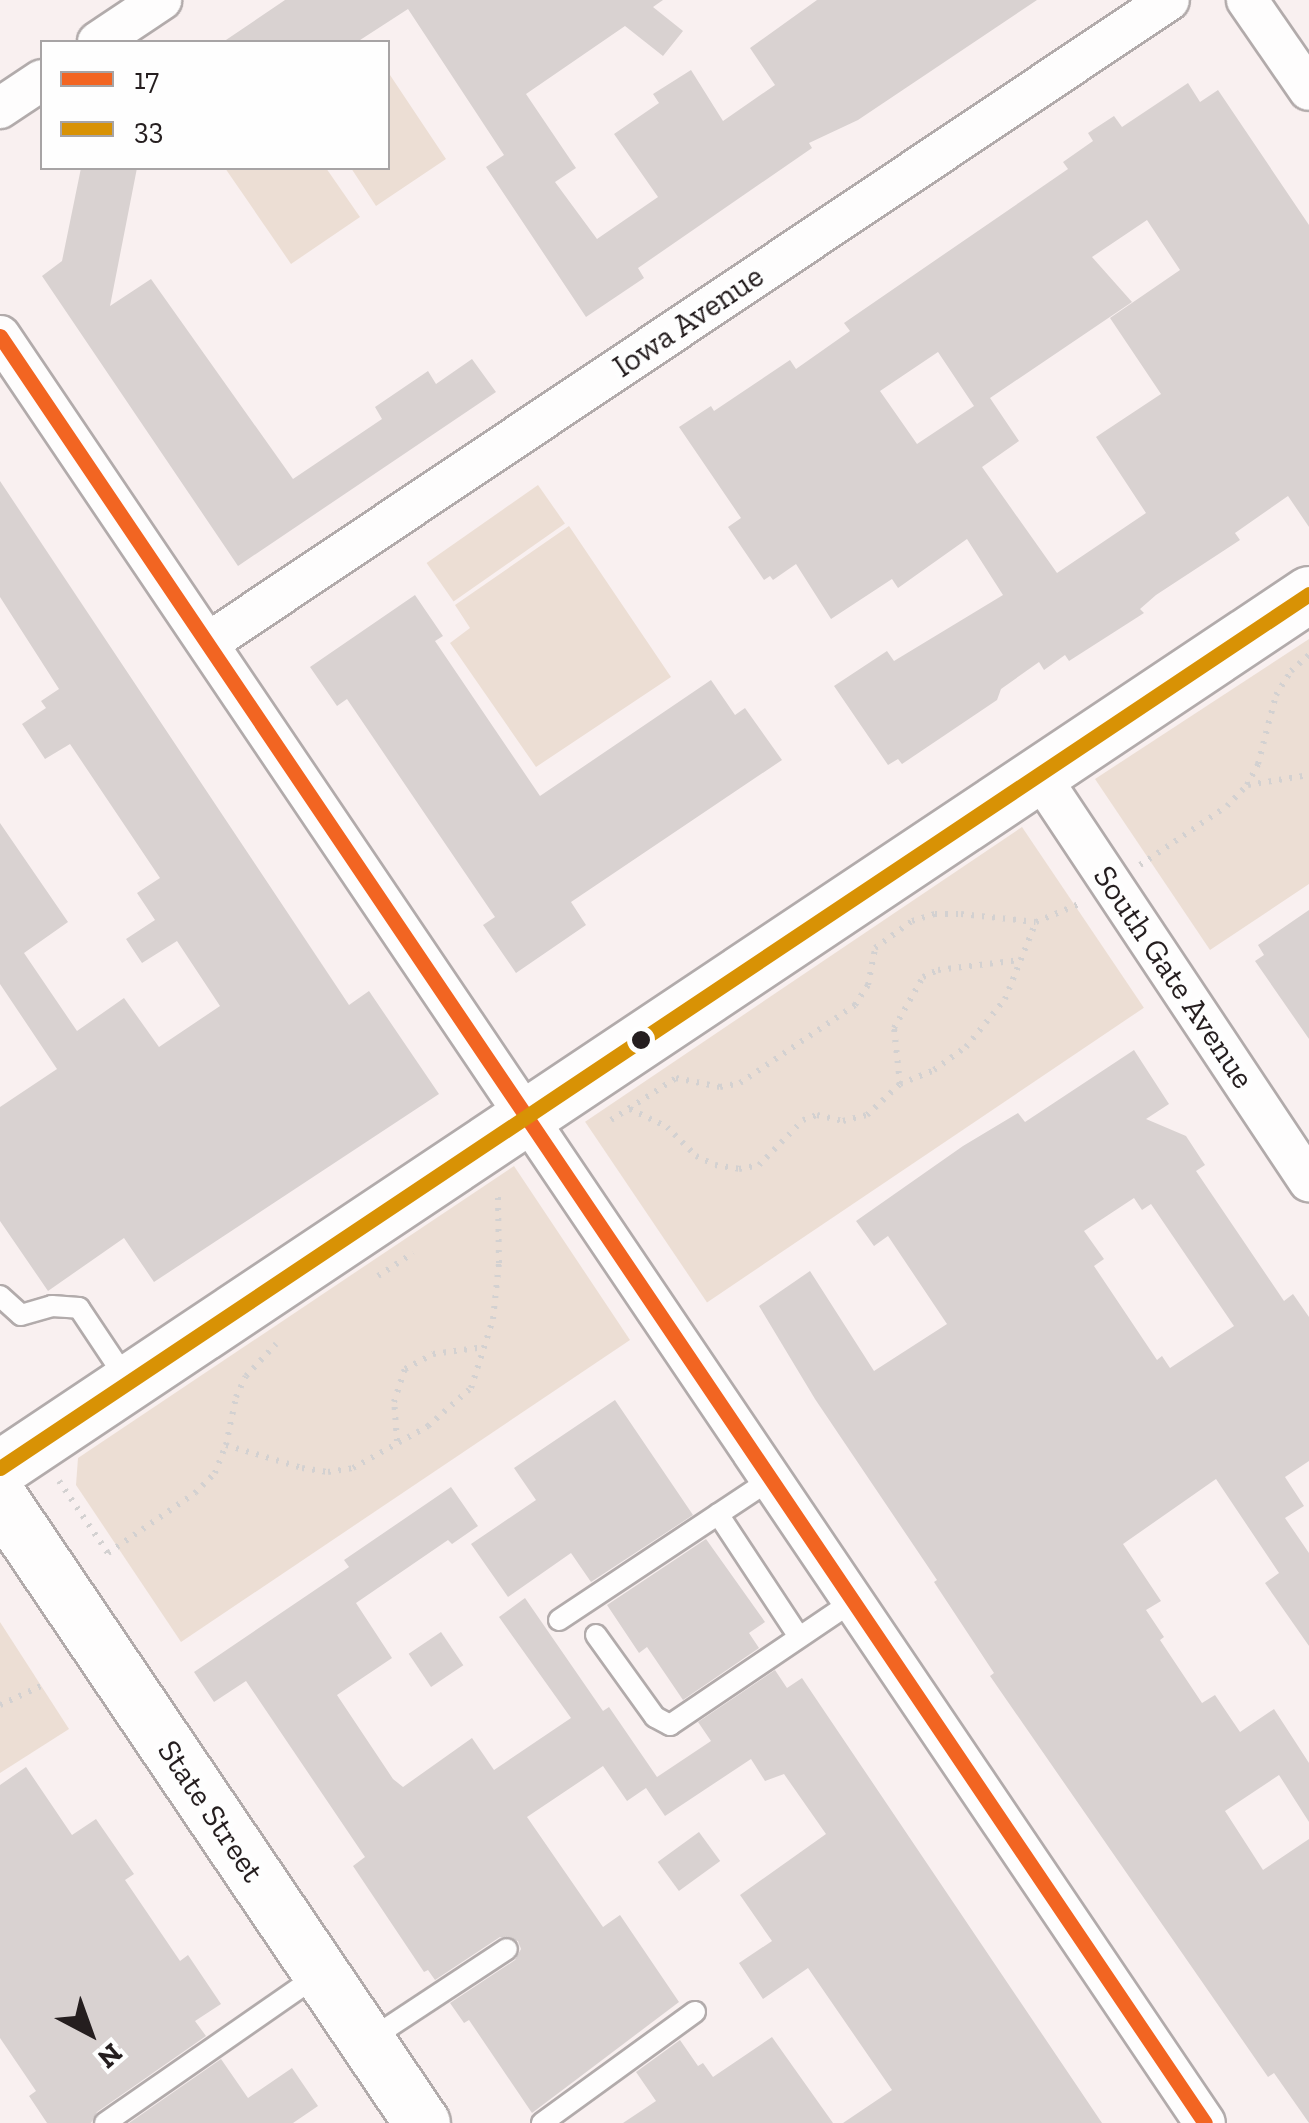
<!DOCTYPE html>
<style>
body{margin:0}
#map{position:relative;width:1309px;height:2123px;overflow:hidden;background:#f9f0f0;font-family:"Zilla Slab",serif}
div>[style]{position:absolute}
.green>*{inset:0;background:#ecded4;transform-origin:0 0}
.building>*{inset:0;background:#d9d2d1;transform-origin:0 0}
.path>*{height:6px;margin-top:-3px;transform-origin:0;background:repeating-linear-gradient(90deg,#d3d1d1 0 2.5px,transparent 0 10.5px)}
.roads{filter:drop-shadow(2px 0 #b2abab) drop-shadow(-2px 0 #b2abab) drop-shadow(0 2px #b2abab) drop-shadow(0 -2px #b2abab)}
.lane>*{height:20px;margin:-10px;padding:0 10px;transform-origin:10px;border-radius:10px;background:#fefdfd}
.street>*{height:40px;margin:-20px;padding:0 20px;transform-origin:20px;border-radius:20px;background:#fefdfd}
.secondary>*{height:55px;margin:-27.5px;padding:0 27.5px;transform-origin:27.5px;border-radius:27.5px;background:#fefdfd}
.bus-1>*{height:15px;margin:-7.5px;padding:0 7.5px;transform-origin:7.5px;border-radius:7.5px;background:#f26522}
.bus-2>*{height:15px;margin:-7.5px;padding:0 7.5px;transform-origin:7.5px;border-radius:7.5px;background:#d89205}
.dots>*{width:28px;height:28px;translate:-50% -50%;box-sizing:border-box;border:5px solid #fefefe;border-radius:50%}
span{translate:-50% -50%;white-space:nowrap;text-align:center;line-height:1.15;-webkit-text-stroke:10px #fefefe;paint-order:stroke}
.street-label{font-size:32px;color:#251e1f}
.legend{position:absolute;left:40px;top:40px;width:350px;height:130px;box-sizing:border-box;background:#fefefe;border:2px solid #a7a4a5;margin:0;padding:12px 18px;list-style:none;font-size:30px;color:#251e1f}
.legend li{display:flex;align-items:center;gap:20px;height:50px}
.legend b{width:50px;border:2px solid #a7a4a5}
.north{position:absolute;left:40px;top:1983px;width:100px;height:100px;-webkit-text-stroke:8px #fefefe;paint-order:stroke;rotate:139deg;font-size:28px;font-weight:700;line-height:40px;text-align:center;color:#251e1f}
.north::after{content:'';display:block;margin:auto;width:35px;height:45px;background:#251e1f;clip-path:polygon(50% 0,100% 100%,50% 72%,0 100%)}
</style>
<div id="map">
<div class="green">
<i style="clip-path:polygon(388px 72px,446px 159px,376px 206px,351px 168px,388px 168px)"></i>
<i style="clip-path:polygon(225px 168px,326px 168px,360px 217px,291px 264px)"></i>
<i style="left:538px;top:485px;width:47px;height:136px;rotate:55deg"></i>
<i style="clip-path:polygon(569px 526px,671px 677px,536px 767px,450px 643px,470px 628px,455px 605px)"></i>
<i style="clip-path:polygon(1309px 639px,1309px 884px,1210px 950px,1095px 779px)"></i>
<i style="left:1022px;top:827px;width:218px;height:527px;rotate:56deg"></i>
<i style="clip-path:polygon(514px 1166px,630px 1340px,181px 1642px,76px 1485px,78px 1458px)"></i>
<i style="clip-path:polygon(0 1622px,69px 1729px,0 1773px)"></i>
</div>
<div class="building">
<i style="clip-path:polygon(285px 0,663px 0,653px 7px,683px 31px,663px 56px,625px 26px,526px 94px,576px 168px,555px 182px,597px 239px,658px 197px,614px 134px,659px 103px,653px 94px,691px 70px,723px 121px,775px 85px,750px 48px,817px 0,1037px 0,858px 120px,809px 143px,812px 148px,638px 268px,644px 278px,586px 317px,486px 167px,504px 155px,408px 9px,357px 42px,223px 42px)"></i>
<i style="clip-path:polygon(evenodd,1188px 83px,1200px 102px,1218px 90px,1309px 225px,1309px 527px,1288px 496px,1235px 533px,1240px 540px,1156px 595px,1140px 609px,1144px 613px,1069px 661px,1065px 655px,1044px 670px,1039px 662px,1001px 689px,997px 700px,902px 764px,898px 759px,888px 765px,834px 686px,887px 651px,894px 661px,1003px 595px,967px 539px,898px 588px,892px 579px,831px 619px,796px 564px,773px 580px,770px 576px,764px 580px,728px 527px,741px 518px,679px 427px,711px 406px,714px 411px,790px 360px,796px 369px,850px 331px,844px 323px,1068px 169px,1063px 162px,1093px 141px,1088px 133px,1114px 116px,1122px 127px,1188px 83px,1147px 220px,1180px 270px,1110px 318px,1161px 394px,1096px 437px,1146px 513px,1057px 573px,982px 467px,1019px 441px,990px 398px,1132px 302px,1092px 257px,1147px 220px,1188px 83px,938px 352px,974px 406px,917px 444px,880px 391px,938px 352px)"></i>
<i style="clip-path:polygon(81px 168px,137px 168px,110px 306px,151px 279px,293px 479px,382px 419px,375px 407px,428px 371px,436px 384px,472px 359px,496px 392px,238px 566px,42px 276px,62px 261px)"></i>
<i style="clip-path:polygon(0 481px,349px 1005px,369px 991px,439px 1094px,154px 1282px,124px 1238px,48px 1291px,0 1221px,0 1107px,57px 1069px,0 984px,0 823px,68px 922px,24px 953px,77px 1031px,124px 998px,159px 1047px,220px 1006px,177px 941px,142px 963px,126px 939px,155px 920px,137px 893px,160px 878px,70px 744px,45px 759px,22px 724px,46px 708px,41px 701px,59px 689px,0 597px)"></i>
<i style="clip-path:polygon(415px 595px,443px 636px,435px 641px,540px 796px,711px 680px,735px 715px,745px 708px,782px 760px,571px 902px,586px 925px,516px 973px,483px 925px,495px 917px,427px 817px,347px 699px,337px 706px,310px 667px)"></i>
<i style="clip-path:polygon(1309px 910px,1309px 1039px,1255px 961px,1264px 955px,1258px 945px)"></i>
<i style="clip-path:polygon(evenodd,1134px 1050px,1169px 1104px,1146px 1119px,1186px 1136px,1205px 1165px,1196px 1171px,1284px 1301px,1293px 1294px,1309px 1317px,1309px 1461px,1285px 1477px,1304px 1506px,1285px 1518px,1309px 1553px,1309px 1646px,1265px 1583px,1279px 1573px,1216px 1479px,1123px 1544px,1161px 1601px,1146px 1610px,1164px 1637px,1160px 1640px,1202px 1703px,1215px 1695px,1240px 1732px,1274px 1709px,1309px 1763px,1309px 1822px,1279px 1775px,1225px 1811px,1263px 1870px,1309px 1839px,1309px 2123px,1274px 2073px,1268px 2077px,990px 1676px,994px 1673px,934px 1582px,937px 1580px,815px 1399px,759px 1306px,810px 1271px,874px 1371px,947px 1324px,888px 1236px,874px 1246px,856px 1221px,963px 1146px,1018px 1113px,1025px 1122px,1134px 1050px,1134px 1198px,1142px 1210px,1151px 1204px,1234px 1326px,1170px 1368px,1162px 1356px,1157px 1360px,1094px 1266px,1104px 1259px,1084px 1231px,1134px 1198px)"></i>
<i style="clip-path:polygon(615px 1400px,693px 1515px,591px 1582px,571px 1553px,508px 1597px,471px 1544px,536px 1500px,514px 1468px)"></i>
<i style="clip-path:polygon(451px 1487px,478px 1526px,452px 1544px,448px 1540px,356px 1603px,392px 1658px,337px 1695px,393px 1779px,403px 1787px,472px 1738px,494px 1770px,571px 1718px,499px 1617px,525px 1598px,603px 1711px,609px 1707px,657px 1777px,711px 1741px,698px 1722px,775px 1670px,787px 1688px,802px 1678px,1102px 2123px,843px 2123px,892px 2090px,808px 1968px,763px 1999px,739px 1963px,772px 1941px,740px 1895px,826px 1834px,784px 1774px,765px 1781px,751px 1759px,665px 1816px,646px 1788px,627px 1801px,603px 1766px,527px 1817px,603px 1927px,620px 1915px,679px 2002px,532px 2113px,469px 2020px,464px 2023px,450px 2003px,515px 1960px,521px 1949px,518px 1941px,500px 1937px,435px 1980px,428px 1970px,424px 1972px,353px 1866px,365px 1857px,246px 1681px,214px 1702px,194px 1672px,349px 1567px,344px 1560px)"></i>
<i style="clip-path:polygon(706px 1539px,765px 1622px,749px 1633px,759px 1648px,683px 1700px,647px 1647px,639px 1653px,607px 1605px)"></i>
<i style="left:441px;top:1632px;width:40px;height:39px;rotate:56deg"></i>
<i style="clip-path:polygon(26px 1767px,72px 1835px,96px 1819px,134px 1874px,125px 1880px,180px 1961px,188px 1955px,221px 2004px,195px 2021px,206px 2036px,97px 2112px,91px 2123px,47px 2123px,29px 2096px,36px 2091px,0 2038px,0 1785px)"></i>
<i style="left:699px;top:1832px;width:36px;height:51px;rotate:54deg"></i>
<i style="clip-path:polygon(772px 2037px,833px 2123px,623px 2123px,656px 2101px,636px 2072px,680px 2040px,698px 2066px,703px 2063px,713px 2077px)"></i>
<i style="clip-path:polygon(221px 2059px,248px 2098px,292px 2068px,318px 2106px,293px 2123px,129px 2123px)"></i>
</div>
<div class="path">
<i style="left:1248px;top:785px;width:62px;rotate:-9.3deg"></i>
<i style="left:1140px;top:865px;width:105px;rotate:-34.1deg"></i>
<i style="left:1227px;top:806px;width:29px;rotate:-46deg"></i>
<i style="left:1247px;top:785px;width:24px;rotate:-62deg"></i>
<i style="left:1258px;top:764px;width:71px;rotate:-75.4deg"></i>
<i style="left:1276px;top:695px;width:28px;rotate:-58deg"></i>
<i style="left:1291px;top:671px;width:24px;rotate:-42deg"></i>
<i style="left:900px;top:1084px;width:56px;rotate:-96.1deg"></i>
<i style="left:894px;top:1028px;width:59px;rotate:-60.4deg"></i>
<i style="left:923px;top:977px;width:17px;rotate:-25deg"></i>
<i style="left:938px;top:970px;width:82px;rotate:-7deg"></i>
<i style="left:630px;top:1109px;width:41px;rotate:25.9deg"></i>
<i style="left:667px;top:1127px;width:41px;rotate:45deg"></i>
<i style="left:696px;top:1156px;width:21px;rotate:25deg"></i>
<i style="left:715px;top:1165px;width:24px;rotate:9deg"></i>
<i style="left:739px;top:1169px;width:20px;rotate:-11deg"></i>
<i style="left:759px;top:1165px;width:63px;rotate:-45.6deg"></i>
<i style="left:803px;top:1120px;width:15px;rotate:-20deg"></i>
<i style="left:817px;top:1115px;width:27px;rotate:13deg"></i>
<i style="left:843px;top:1121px;width:25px;rotate:-14deg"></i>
<i style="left:867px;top:1115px;width:45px;rotate:-43.2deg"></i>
<i style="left:900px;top:1084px;width:37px;rotate:-22deg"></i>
<i style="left:934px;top:1070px;width:39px;rotate:-36deg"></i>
<i style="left:966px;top:1047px;width:62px;rotate:-50.9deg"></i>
<i style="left:1005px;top:999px;width:83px;rotate:-68.1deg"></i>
<i style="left:611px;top:1120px;width:77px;rotate:-32.9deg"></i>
<i style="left:676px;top:1078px;width:45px;rotate:11.6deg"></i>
<i style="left:720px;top:1087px;width:20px;rotate:-11deg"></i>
<i style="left:740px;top:1083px;width:139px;rotate:-34.1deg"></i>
<i style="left:855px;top:1005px;width:24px;rotate:-57deg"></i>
<i style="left:868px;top:985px;width:38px;rotate:-79deg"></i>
<i style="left:875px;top:948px;width:46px;rotate:-36.1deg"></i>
<i style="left:912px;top:921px;width:24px;rotate:-17deg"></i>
<i style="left:935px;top:914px;width:26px"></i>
<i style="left:961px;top:914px;width:75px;rotate:6.1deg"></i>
<i style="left:1036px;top:922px;width:47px;rotate:-22.7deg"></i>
<i style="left:378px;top:1276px;width:42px;rotate:-33.3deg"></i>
<i style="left:397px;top:1441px;width:39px;rotate:-94deg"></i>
<i style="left:394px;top:1402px;width:35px;rotate:-72deg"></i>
<i style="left:405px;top:1369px;width:32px;rotate:-28deg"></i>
<i style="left:433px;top:1354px;width:52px;rotate:-7.7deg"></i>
<i style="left:226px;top:1445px;width:79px;rotate:16.8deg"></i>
<i style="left:302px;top:1468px;width:26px;rotate:9deg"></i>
<i style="left:328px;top:1472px;width:25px;rotate:-9deg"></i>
<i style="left:353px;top:1468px;width:86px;rotate:-29.2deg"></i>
<i style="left:428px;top:1426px;width:57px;rotate:-41.5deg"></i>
<i style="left:471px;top:1388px;width:72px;rotate:-72.3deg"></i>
<i style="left:493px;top:1319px;width:56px;rotate:-83.9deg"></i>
<i style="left:499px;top:1263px;width:67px;rotate:-90.9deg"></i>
<i style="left:59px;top:1481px;width:87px;rotate:55.8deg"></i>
<i style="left:108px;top:1553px;width:106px;rotate:-34.6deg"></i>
<i style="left:195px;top:1493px;width:28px;rotate:-45deg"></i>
<i style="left:215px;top:1473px;width:30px;rotate:-69deg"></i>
<i style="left:226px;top:1445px;width:49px;rotate:-78.2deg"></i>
<i style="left:236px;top:1397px;width:23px;rotate:-65deg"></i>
<i style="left:246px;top:1376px;width:44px;rotate:-46.8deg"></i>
<i style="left:0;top:1705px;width:45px;rotate:-24.9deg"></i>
</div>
<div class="roads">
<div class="lane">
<i style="left:0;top:1296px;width:28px;rotate:42deg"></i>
<i style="left:21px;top:1315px;width:32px;rotate:-16deg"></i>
<i style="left:52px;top:1306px;width:27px;rotate:4deg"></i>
<i style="left:79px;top:1308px;width:87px;rotate:56.3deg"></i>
<i style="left:718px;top:1514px;width:147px;rotate:56.6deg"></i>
<i style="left:559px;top:1620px;width:255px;rotate:-33.6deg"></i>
<i style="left:596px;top:1635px;width:101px;rotate:54.3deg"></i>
<i style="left:655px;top:1717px;width:17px;rotate:28deg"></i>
<i style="left:670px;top:1725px;width:221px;rotate:-34.1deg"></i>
<i style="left:369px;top:2040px;width:165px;rotate:-33.4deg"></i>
<i style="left:105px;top:2123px;width:261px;rotate:-34.8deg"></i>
<i style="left:542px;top:2123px;width:189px;rotate:-36deg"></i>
</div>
<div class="street">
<i style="left:1247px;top:0;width:109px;rotate:55.4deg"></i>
<i style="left:98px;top:42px;width:76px;rotate:-33.7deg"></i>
<i style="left:0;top:108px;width:50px;rotate:-33.7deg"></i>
<i style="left:0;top:336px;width:2155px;rotate:56.01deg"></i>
<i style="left:208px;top:643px;width:1156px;rotate:-33.79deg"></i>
<i style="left:1039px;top:775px;width:488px;rotate:56.4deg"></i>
</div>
<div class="secondary">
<i style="left:0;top:1468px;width:1574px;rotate:-33.73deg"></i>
<i style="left:0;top:1499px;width:753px;rotate:55.93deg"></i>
</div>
</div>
<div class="bus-1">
<i style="left:0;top:336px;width:2155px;rotate:56.01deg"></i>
</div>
<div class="bus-2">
<i style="left:0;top:1468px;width:1574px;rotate:-33.73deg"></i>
</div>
<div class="dots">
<i style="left:641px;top:1040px;background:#251e1f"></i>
</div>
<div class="street-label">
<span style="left:688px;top:321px;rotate:-34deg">Iowa Avenue</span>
<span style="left:1174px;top:977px;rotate:56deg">South Gate Avenue</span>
<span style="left:211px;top:1811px;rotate:56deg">State Street</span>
</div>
<ul class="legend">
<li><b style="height:12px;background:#f26522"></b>17</li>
<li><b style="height:12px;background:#d89205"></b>33</li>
</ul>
<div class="north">N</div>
</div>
